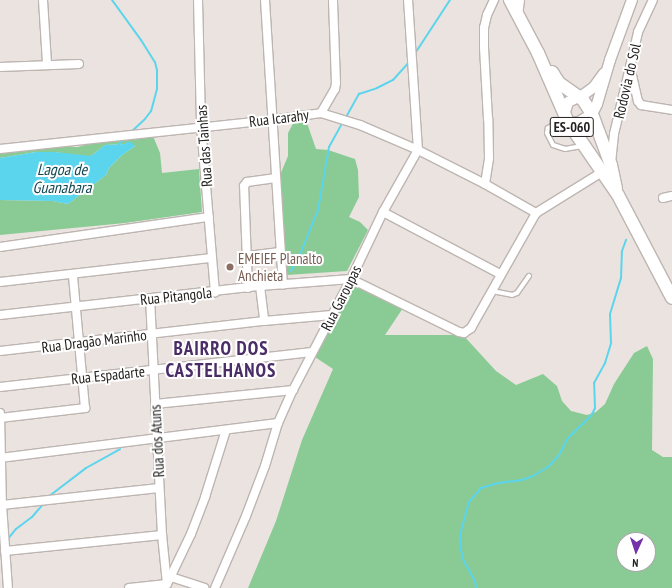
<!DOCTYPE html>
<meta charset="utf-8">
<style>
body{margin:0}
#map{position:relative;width:672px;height:588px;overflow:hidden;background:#ebe3df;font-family:"PT Sans Narrow",sans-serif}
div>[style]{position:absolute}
.green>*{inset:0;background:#8acb95}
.water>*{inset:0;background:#5bd5ed}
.stream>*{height:2px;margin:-1px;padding:0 1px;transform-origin:1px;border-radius:1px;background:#5bd5ed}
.roads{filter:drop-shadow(1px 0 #bdb5b1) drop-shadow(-1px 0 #bdb5b1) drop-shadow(0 1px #bdb5b1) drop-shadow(0 -1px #bdb5b1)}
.service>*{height:4px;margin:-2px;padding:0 2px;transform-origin:2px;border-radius:2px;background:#fff}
.minor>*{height:8px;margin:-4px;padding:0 4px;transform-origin:4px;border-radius:4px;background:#fff}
.tertiary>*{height:10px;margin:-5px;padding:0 5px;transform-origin:5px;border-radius:5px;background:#fff}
.primary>*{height:12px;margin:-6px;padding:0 6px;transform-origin:6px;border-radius:6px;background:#fff}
.dots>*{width:11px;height:11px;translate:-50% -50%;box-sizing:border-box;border:2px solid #fff;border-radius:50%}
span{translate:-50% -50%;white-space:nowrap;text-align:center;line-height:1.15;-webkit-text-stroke:4px #fff;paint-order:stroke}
.shield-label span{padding:1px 3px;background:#fff;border:1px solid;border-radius:3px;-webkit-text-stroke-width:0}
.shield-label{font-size:14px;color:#23201f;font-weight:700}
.street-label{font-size:15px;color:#23201f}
.education-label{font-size:15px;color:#785e54}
.left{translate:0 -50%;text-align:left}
.water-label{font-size:16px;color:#124852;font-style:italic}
.district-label{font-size:19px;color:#4a2c66;font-weight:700;letter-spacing:1px}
.north{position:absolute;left:616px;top:532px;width:40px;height:40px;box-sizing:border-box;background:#fff;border:1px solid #a7a6a5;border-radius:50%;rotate:183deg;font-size:11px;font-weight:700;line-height:16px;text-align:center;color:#23201f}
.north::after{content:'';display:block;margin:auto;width:14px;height:18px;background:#7433a8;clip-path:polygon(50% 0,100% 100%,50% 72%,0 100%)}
</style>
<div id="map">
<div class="green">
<i style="clip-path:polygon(295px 120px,306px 120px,316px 149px,328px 150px,355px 159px,358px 170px,359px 197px,349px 217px,360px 222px,368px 230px,347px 271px,287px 275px,280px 175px,288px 156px,288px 133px)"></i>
<i style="clip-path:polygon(153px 136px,160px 153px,162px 173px,199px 169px,202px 212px,125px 223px,0 235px,0 200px,53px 201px,68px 204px,106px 175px,109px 168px,121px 156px,135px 146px,128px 142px,125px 144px,105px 145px,91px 156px,86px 157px,55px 152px,36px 152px,0 158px,0 151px,40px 147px,78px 147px,96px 142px)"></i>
<i style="clip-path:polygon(evenodd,355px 285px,403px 308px,385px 335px,463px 335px,496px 371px,516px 385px,543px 374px,557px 386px,562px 401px,571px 411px,587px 415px,596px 412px,605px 404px,614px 384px,634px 353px,647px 346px,653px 359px,652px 450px,663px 457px,672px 457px,672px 588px,248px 588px,276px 521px,302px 440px,333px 369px,312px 355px,349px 288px,355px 285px,624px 540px,648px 540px,648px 564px,624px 564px,624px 540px)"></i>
</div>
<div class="water">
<i style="clip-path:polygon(127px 142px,131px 142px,135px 146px,121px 156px,109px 168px,106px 175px,68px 204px,53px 201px,0 200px,0 158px,36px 152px,55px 152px,91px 156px,105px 145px,125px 144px)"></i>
</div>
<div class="stream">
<i style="left:112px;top:0;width:49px;rotate:54.1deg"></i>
<i style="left:141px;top:40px;width:26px;rotate:58deg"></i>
<i style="left:155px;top:62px;width:8px;rotate:76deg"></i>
<i style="left:157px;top:70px;width:19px;rotate:90deg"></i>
<i style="left:157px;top:89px;width:23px;rotate:105deg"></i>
<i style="left:151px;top:111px;width:10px;rotate:127deg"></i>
<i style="left:145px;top:119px;width:19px;rotate:137deg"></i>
<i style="left:414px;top:55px;width:66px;rotate:-56.8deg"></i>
<i style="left:345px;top:119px;width:29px;rotate:-61deg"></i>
<i style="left:359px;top:94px;width:19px;rotate:-18deg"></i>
<i style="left:377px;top:88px;width:18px;rotate:-27deg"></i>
<i style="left:393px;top:80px;width:24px;rotate:-48deg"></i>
<i style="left:118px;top:145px;width:10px;rotate:-45deg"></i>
<i style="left:291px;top:271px;width:21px;rotate:-62deg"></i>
<i style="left:301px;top:252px;width:45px;rotate:-68deg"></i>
<i style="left:318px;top:210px;width:64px;rotate:-80.1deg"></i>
<i style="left:329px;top:147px;width:29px;rotate:-61deg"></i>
<i style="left:48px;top:497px;width:48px;rotate:-37.3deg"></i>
<i style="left:86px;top:468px;width:39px;rotate:-29deg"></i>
<i style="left:7px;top:540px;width:14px;rotate:-51deg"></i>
<i style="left:16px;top:529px;width:20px;rotate:-37deg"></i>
<i style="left:32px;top:517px;width:18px;rotate:-49deg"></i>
<i style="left:476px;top:588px;width:7px;rotate:-98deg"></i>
<i style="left:475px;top:581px;width:25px;rotate:-119deg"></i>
<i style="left:463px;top:559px;width:9px;rotate:-103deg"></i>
<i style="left:461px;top:550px;width:15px;rotate:-94deg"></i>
<i style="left:460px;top:535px;width:34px;rotate:-75deg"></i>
<i style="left:469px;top:502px;width:18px;rotate:-49deg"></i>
<i style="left:481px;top:488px;width:18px;rotate:-16deg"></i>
<i style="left:498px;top:483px;width:24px;rotate:-7deg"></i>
<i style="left:522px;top:480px;width:12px;rotate:-20deg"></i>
<i style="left:533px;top:476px;width:17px;rotate:-31deg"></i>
<i style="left:548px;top:467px;width:16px;rotate:-47deg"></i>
<i style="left:559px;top:455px;width:19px;rotate:-62deg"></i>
<i style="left:568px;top:438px;width:32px;rotate:-44deg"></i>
<i style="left:591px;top:416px;width:9px;rotate:-63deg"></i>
<i style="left:595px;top:408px;width:25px;rotate:-92deg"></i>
<i style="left:594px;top:383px;width:23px;rotate:-61deg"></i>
<i style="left:605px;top:363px;width:21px;rotate:-73deg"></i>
<i style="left:611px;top:343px;width:29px;rotate:-92deg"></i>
<i style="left:610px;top:314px;width:38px;rotate:-73deg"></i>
<i style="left:621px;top:278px;width:27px;rotate:-88deg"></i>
<i style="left:622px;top:251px;width:12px;rotate:-70deg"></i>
</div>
<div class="roads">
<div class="service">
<i style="left:566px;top:118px;width:21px;rotate:151deg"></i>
<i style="left:548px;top:128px;width:5px;rotate:101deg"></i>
<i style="left:547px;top:133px;width:13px;rotate:63deg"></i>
<i style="left:553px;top:145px;width:13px;rotate:18deg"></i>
<i style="left:565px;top:149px;width:17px;rotate:-10deg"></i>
<i style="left:492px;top:291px;width:20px;rotate:11deg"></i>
<i style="left:512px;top:295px;width:5px;rotate:-22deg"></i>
<i style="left:517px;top:293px;width:21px;rotate:-55deg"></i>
</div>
<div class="minor">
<i style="left:43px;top:0;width:64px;rotate:86.4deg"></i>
<i style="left:198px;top:0;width:126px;rotate:88.6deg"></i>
<i style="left:201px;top:126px;width:167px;rotate:85.2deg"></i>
<i style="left:265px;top:0;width:285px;rotate:86.4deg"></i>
<i style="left:518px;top:15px;width:15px;rotate:-82deg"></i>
<i style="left:0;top:67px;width:79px;rotate:-2.2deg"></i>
<i style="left:631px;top:71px;width:31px;rotate:77deg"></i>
<i style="left:638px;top:101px;width:5px;rotate:53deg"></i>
<i style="left:641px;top:105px;width:31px;rotate:9deg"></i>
<i style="left:321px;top:113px;width:28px;rotate:-60deg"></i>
<i style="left:335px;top:89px;width:6px;rotate:-81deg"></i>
<i style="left:336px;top:83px;width:83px;rotate:-92.1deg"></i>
<i style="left:0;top:149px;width:274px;rotate:-6.1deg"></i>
<i style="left:272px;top:120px;width:49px;rotate:-8.1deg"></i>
<i style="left:321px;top:113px;width:41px;rotate:17.1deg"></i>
<i style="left:360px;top:125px;width:63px;rotate:23.3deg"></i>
<i style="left:418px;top:150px;width:75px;rotate:26.9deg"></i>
<i style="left:485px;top:184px;width:59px;rotate:29.6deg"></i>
<i style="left:611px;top:163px;width:29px;rotate:-84deg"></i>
<i style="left:614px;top:134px;width:69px;rotate:-76.6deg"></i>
<i style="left:630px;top:67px;width:36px;rotate:-77deg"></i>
<i style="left:638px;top:32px;width:35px;rotate:-65deg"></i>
<i style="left:485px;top:184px;width:26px;rotate:-81deg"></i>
<i style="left:489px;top:158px;width:39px;rotate:-91deg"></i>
<i style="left:488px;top:119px;width:71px;rotate:-93.2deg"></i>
<i style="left:484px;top:48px;width:20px;rotate:-90deg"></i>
<i style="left:484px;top:28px;width:13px;rotate:-77deg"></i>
<i style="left:487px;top:15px;width:17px;rotate:-65deg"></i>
<i style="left:663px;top:198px;width:9px;rotate:-13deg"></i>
<i style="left:383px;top:212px;width:132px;rotate:27.9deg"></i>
<i style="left:0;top:247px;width:211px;rotate:-8.2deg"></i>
<i style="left:247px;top:256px;width:33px;rotate:-7deg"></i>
<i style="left:0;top:282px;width:213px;rotate:-6.5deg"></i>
<i style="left:260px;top:286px;width:35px;rotate:83deg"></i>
<i style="left:248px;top:288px;width:102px;rotate:-92.2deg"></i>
<i style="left:244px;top:186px;width:5px;rotate:-53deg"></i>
<i style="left:247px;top:182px;width:29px;rotate:-8deg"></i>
<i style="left:0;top:315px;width:262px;rotate:-6.4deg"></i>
<i style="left:260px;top:286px;width:91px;rotate:-4.4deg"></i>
<i style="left:351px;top:279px;width:120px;rotate:26.1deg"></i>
<i style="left:459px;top:332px;width:5px;rotate:11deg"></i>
<i style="left:464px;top:333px;width:9px;rotate:-36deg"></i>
<i style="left:471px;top:328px;width:132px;rotate:-60.5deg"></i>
<i style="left:536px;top:213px;width:78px;rotate:-31.8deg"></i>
<i style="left:0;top:351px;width:266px;rotate:-6.5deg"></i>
<i style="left:264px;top:321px;width:68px;rotate:-5deg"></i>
<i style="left:0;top:387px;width:314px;rotate:-6.4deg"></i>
<i style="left:155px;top:404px;width:139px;rotate:-5.8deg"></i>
<i style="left:0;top:413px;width:92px;rotate:88.8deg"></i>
<i style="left:2px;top:505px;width:83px;rotate:85.9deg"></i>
<i style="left:0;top:418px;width:86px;rotate:-6.7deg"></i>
<i style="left:85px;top:408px;width:134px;rotate:-95.2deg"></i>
<i style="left:0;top:458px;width:280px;rotate:-7.2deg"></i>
<i style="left:2px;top:505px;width:158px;rotate:-6.2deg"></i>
<i style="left:5px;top:551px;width:158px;rotate:-5.8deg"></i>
<i style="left:171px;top:577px;width:35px;rotate:18deg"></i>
<i style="left:167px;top:584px;width:55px;rotate:-64.4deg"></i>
<i style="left:191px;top:534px;width:40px;rotate:-69deg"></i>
<i style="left:205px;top:497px;width:70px;rotate:-72.6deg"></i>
<i style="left:129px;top:588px;width:38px;rotate:-6deg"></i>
<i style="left:167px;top:584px;width:49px;rotate:-95.8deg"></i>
<i style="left:162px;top:535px;width:237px;rotate:-92.9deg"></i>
<i style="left:215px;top:588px;width:78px;rotate:-66.7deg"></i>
<i style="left:246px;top:516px;width:53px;rotate:-69.2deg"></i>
<i style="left:265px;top:466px;width:45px;rotate:-73.2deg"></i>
<i style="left:278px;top:423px;width:36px;rotate:-66deg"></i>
<i style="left:293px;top:390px;width:125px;rotate:-62.4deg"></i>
<i style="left:351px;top:279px;width:74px;rotate:-64.5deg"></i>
<i style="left:383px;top:212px;width:71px;rotate:-60.6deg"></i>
<i style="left:418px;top:150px;width:150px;rotate:-93.8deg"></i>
</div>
<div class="tertiary">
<i style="left:565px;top:112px;width:10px;rotate:-73deg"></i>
<i style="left:568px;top:102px;width:17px;rotate:-25deg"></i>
<i style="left:583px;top:95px;width:14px;rotate:-36deg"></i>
<i style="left:594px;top:87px;width:17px;rotate:-54deg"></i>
<i style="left:568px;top:122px;width:11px"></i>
<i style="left:579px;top:122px;width:15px;rotate:-32deg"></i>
<i style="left:592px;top:114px;width:11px;rotate:-63deg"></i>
<i style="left:597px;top:104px;width:46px;rotate:-73.5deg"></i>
<i style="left:610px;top:60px;width:64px;rotate:-69.9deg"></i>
</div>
<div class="primary">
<i style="left:510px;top:0;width:60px;rotate:62.2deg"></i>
<i style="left:538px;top:53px;width:75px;rotate:66.5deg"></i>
<i style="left:568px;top:122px;width:88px;rotate:55.6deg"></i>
<i style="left:618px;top:195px;width:116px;rotate:62.3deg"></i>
<i style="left:552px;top:72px;width:13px;rotate:58deg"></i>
<i style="left:559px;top:83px;width:29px;rotate:35deg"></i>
<i style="left:583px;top:100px;width:17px;rotate:57deg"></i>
<i style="left:592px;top:114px;width:54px;rotate:69.6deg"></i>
<i style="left:611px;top:165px;width:24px;rotate:78deg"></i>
</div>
</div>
<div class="dots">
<i style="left:230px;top:267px;background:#8d6e63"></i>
</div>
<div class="shield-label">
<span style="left:572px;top:127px">ES-060</span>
</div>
<div class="street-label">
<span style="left:627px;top:81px;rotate:-77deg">Rodovia do Sol</span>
<span style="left:279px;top:118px;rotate:-7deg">Rua Icarahy</span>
<span style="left:204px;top:146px;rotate:-94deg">Rua das Tainhas</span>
<span style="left:176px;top:296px;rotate:-6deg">Rua Pitangola</span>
<span style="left:341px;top:298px;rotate:-63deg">Rua Garoupas</span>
<span style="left:94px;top:341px;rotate:-7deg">Rua Dragão Marinho</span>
<span style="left:108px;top:375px;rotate:-6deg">Rua Espadarte</span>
<span style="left:157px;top:441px;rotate:-93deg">Rua dos Atuns</span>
</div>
<div class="education-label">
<span class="left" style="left:238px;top:267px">EMEIEF Planalto<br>Anchieta</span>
</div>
<div class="water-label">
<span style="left:62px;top:178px">Lagoa de<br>Guanabara</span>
</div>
<div class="district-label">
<span style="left:221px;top:360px">BAIRRO DOS<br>CASTELHANOS</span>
</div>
<div class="north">N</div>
</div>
